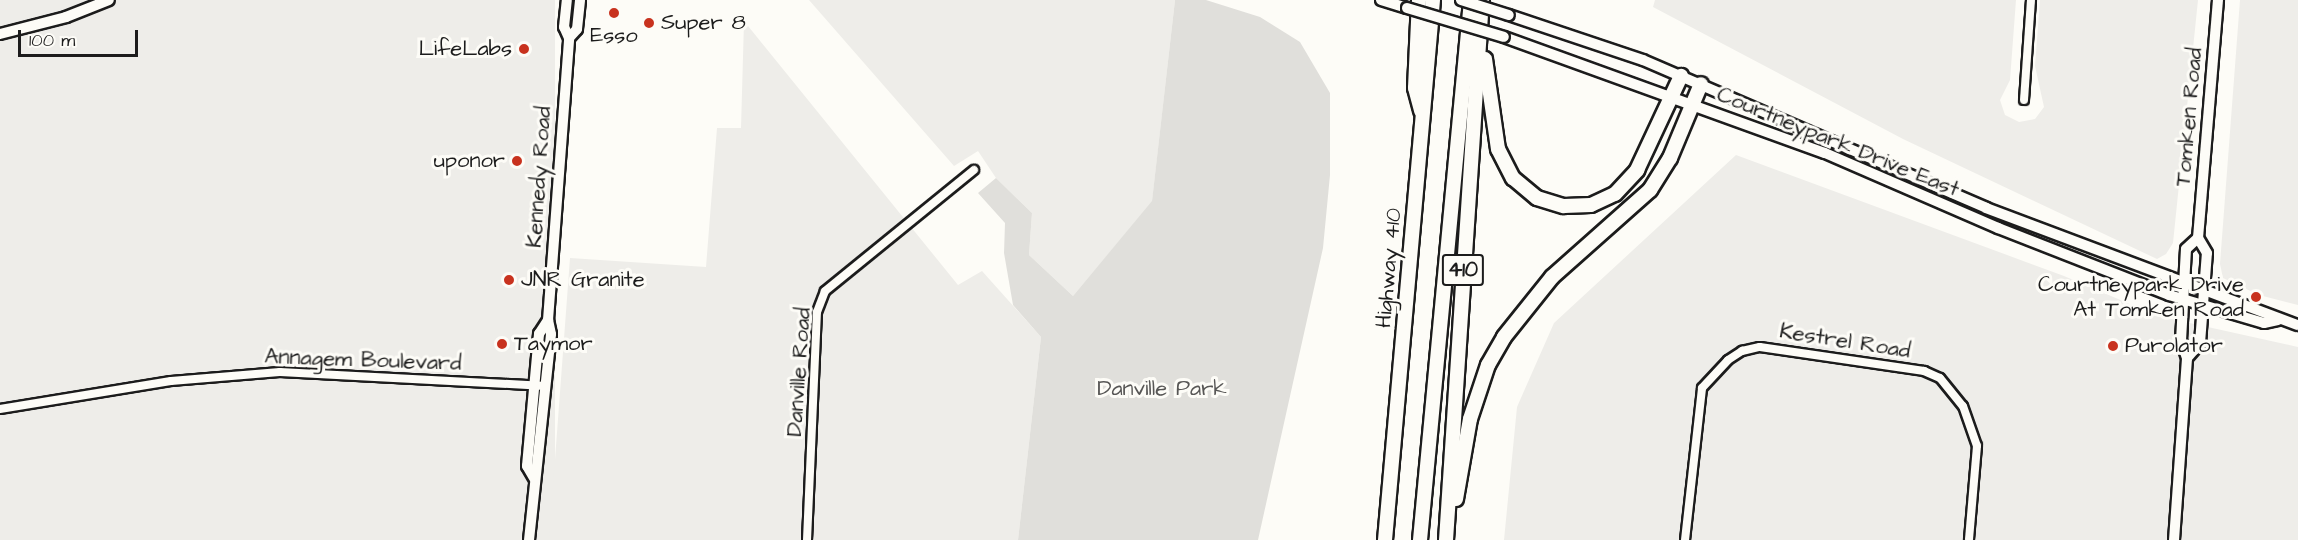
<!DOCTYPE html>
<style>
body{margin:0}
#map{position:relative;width:2298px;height:540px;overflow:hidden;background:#fdfcf7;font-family:"Architects Daughter",sans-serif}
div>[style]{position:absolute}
.built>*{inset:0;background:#eeede9;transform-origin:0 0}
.green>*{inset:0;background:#e0dfdb}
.roads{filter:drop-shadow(2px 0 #1c1c1c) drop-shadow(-2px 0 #1c1c1c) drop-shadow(0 2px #1c1c1c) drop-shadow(0 -2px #1c1c1c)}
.minor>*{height:8px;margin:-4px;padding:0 4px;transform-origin:4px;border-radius:4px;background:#fdfcf7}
.secondary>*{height:10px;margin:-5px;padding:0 5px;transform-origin:5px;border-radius:5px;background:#fdfcf7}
.motorway>*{height:14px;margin:-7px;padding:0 7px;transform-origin:7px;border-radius:7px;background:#fdfcf7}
.bridges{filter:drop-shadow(2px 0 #1c1c1c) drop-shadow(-2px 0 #1c1c1c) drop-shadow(0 2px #1c1c1c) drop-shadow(0 -2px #1c1c1c)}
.secondary-bridge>*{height:10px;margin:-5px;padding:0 5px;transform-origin:5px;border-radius:5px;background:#fdfcf7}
.dots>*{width:16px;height:16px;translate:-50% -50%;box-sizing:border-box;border:3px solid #fdfcf7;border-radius:50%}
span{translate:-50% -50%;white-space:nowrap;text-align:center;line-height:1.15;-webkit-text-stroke:6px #fdfcf7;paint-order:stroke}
.shield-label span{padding:2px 4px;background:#fdfcf7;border:2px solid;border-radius:4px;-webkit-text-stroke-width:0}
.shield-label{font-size:21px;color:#1c1c1c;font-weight:700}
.poi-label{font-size:22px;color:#1c1c1c}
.left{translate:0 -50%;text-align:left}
.right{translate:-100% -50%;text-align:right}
.street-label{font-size:22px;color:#1c1c1c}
.park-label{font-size:22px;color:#575655}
.scale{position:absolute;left:18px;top:30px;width:120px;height:27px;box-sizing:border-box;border:3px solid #1c1c1c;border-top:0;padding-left:8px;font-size:18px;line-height:21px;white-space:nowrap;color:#1c1c1c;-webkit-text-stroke:4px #fdfcf7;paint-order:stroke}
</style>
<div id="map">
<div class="built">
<i style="left:0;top:0;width:555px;height:540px"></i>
<i style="clip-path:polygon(809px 0,1175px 0,1152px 202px,1073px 296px,1029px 255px,1032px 213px,996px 178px,978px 151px,954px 166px)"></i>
<i style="clip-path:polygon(1655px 0,2016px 0,2010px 80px,2000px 100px,2005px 115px,2019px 122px,2035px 119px,2044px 107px,2035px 66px,2040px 0,2198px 0,2173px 243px,2166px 254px,2157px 259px,1903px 139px,1653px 7px)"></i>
<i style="clip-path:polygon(2240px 0,2298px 0,2298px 305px,2259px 295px,2223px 278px,2220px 264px)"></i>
<i style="clip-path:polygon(744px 21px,958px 285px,982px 271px,1041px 337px,1018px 540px,549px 540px,570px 258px,706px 267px,717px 128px,741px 128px)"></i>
<i style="clip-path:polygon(1736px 155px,2064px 276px,2158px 316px,2298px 347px,2298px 540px,1504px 540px,1517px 407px,1554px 323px)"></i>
</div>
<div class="green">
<i style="clip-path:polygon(1175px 0,1206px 0,1260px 17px,1300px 42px,1330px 93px,1330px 175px,1323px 248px,1258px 540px,1018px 540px,1041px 337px,1013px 305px,1004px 253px,1005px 223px,978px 193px,996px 178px,1032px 213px,1029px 255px,1073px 296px,1152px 201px)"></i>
</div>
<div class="roads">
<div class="minor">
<i style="left:2024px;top:100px;width:100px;rotate:-86deg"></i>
<i style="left:0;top:409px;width:173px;rotate:-9.3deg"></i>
<i style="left:171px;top:381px;width:109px;rotate:-4.7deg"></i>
<i style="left:280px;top:372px;width:266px;rotate:3deg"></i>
<i style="left:807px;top:540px;width:228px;rotate:-87.5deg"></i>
<i style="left:817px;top:312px;width:22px;rotate:-69deg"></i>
<i style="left:825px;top:291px;width:192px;rotate:-39.1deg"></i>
<i style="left:1685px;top:540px;width:153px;rotate:-83.6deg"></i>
<i style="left:1702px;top:388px;width:38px;rotate:-47deg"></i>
<i style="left:1728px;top:360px;width:17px;rotate:-33deg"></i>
<i style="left:1742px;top:351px;width:18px;rotate:-13deg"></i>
<i style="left:1760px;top:347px;width:166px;rotate:8.3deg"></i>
<i style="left:1924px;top:371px;width:17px;rotate:24deg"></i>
<i style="left:1940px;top:378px;width:36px;rotate:51deg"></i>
<i style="left:1963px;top:406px;width:42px;rotate:70.7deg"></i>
<i style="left:1977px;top:446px;width:94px;rotate:94.9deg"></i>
</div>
<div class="secondary">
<i style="left:1381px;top:0;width:27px;rotate:17deg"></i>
<i style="left:1509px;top:15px;width:141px;rotate:18.6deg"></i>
<i style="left:1643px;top:60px;width:374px;rotate:23.3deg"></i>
<i style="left:1986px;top:208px;width:333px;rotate:20.6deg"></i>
<i style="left:0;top:34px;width:68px;rotate:-14.4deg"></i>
<i style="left:66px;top:17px;width:46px;rotate:-21.6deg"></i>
<i style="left:1504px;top:37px;width:341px;rotate:19.9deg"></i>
<i style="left:1825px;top:153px;width:189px;rotate:23.4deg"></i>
<i style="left:1998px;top:228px;width:184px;rotate:21.4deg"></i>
<i style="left:2169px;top:295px;width:99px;rotate:16.4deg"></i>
<i style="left:2264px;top:323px;width:14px;rotate:-12deg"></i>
<i style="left:569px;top:38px;width:12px;rotate:-48deg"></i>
<i style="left:577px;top:29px;width:29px;rotate:-84deg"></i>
<i style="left:2187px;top:358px;width:20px;rotate:-49deg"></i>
<i style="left:2200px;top:343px;width:90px;rotate:-85.6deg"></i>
<i style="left:2207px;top:253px;width:17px;rotate:-121deg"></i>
<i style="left:2198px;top:238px;width:239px;rotate:-85.2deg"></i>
<i style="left:534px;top:478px;width:14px;rotate:-120deg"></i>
<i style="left:527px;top:466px;width:133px;rotate:-84.8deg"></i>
<i style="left:539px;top:334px;width:17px;rotate:-57deg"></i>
<i style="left:529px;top:540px;width:207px;rotate:-83.9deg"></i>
<i style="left:551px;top:334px;width:14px;rotate:-102deg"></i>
<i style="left:548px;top:320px;width:283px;rotate:-85.7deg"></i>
<i style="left:569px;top:38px;width:12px;rotate:-114deg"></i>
<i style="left:564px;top:27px;width:27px;rotate:-84deg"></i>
<i style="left:2174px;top:540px;width:182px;rotate:-85.9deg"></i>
<i style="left:2187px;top:358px;width:18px;rotate:-109deg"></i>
<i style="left:2181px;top:341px;width:92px;rotate:-86.9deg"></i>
<i style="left:2186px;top:249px;width:16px;rotate:-43deg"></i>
</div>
<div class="motorway">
<i style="left:1419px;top:0;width:88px;rotate:92.6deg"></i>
<i style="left:1415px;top:88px;width:24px;rotate:75deg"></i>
<i style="left:1485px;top:59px;width:91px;rotate:81.8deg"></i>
<i style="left:1498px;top:149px;width:33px;rotate:63deg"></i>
<i style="left:1513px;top:178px;width:31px;rotate:40deg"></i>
<i style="left:1537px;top:198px;width:28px;rotate:17deg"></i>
<i style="left:1564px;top:206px;width:27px;rotate:-2deg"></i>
<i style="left:1591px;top:205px;width:26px;rotate:-25deg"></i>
<i style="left:1615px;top:194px;width:33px;rotate:-47deg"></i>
<i style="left:1637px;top:170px;width:104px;rotate:-64.9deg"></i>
<i style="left:1456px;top:499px;width:81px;rotate:-80.1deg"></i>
<i style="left:1470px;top:419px;width:57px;rotate:-71.6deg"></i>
<i style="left:1488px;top:365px;width:32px;rotate:-60deg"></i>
<i style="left:1504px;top:337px;width:77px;rotate:-51.3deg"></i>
<i style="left:1552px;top:277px;width:131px;rotate:-41.6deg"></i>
<i style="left:1650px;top:190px;width:38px;rotate:-58deg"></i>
<i style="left:1670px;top:158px;width:80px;rotate:-67.3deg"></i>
<i style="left:1385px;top:540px;width:542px;rotate:-84.92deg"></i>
<i style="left:1420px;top:540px;width:542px;rotate:-84.6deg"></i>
<i style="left:1446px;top:540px;width:541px;rotate:-86.19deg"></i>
</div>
</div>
<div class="bridges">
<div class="secondary-bridge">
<i style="left:1461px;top:0;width:50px;rotate:17.4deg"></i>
<i style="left:1407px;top:8px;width:101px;rotate:16.6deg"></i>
</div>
</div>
<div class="dots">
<i style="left:614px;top:13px;background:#c8321e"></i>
<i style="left:649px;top:23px;background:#c8321e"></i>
<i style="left:524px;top:49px;background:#c8321e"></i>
<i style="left:517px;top:161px;background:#c8321e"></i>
<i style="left:509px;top:280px;background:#c8321e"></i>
<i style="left:2256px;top:297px;background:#c8321e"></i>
<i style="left:502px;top:344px;background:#c8321e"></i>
<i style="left:2113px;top:346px;background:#c8321e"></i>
</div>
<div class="shield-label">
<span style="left:1463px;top:270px">410</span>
</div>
<div class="poi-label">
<span class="left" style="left:661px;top:23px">Super 8</span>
<span style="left:614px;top:36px">Esso</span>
<span class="right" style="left:512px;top:49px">LifeLabs</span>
<span class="right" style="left:505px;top:161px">uponor</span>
<span class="left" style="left:521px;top:280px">JNR Granite</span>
<span class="right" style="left:2244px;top:297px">Courtneypark Drive<br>At Tomken Road</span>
<span class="left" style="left:514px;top:344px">Taymor</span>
<span class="left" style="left:2125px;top:346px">Purolator</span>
</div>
<div class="street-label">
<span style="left:2189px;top:117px;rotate:-85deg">Tomken Road</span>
<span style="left:1838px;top:142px;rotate:22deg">Courtneypark Drive East</span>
<span style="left:539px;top:177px;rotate:-86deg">Kennedy Road</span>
<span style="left:1389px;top:268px;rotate:-85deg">Highway 410</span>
<span style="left:1845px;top:341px;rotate:9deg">Kestrel Road</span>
<span style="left:363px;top:360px;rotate:2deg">Annagem Boulevard</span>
<span style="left:799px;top:372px;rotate:-86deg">Danville Road</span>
</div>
<div class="park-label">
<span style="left:1162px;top:389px">Danville Park</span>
</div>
<div class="scale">100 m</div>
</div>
